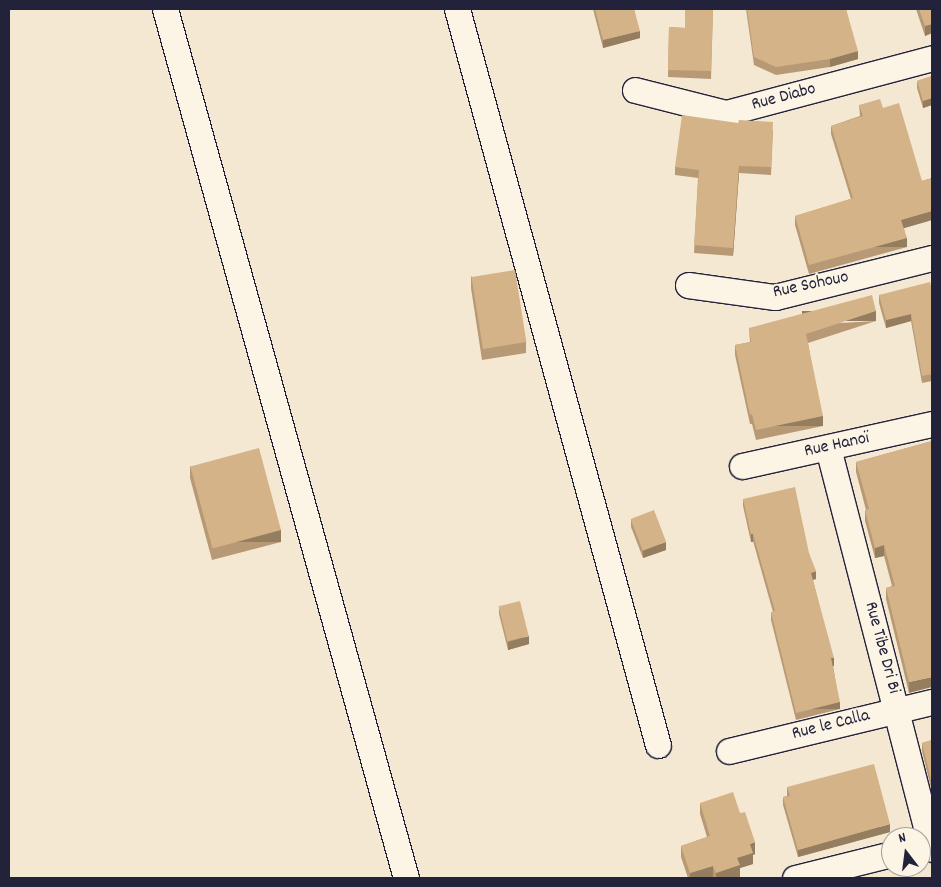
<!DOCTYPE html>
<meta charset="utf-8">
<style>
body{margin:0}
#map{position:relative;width:941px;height:887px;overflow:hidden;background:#f4e8d2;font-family:Dekko,sans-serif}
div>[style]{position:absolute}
.roads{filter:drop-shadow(1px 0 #22223b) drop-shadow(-1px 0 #22223b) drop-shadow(0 1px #22223b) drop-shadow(0 -1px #22223b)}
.street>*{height:25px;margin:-12.5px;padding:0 12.5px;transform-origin:12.5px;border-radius:12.5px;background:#fcf5e5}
.wall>*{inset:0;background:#b79a75}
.shaded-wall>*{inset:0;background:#957d5f;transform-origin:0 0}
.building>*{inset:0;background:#d5b388;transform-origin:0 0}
span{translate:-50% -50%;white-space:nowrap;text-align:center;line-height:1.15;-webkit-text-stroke:4px #fcf5e5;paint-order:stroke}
.street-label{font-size:18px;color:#22223b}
.frame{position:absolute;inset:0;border:10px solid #22223b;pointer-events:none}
.north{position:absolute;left:881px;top:827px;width:50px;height:50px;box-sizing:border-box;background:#fcf5e5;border:1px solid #a5a1a1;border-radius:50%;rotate:345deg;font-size:14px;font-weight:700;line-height:20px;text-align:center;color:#22223b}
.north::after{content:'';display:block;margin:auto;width:18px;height:22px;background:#22223b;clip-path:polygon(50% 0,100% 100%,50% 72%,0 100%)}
</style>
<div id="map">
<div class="roads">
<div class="street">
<i style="left:165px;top:9px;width:902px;rotate:74.5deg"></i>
<i style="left:457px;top:9px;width:763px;rotate:74.73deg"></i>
<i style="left:635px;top:90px;width:94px;rotate:14.2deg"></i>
<i style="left:726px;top:113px;width:213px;rotate:-14.9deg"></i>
<i style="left:688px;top:285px;width:88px;rotate:7.9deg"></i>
<i style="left:775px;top:297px;width:162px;rotate:-14deg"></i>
<i style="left:828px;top:448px;width:414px;rotate:75.5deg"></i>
<i style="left:742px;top:466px;width:195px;rotate:-12.5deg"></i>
<i style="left:729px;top:751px;width:209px;rotate:-13.6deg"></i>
<i style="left:795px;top:878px;width:99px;rotate:-14deg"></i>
</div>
</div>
<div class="wall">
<i style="clip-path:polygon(593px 9px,634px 9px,640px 38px,603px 48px)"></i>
<i style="clip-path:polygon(713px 9px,711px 79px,668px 77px,669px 27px,685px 28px)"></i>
<i style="clip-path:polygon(746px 9px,846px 9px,858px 59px,830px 67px,776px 75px,754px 65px)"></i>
<i style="clip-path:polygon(916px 9px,932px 9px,932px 33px,925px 36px)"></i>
<i style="clip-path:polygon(932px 76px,932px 105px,923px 108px,917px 88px,917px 81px)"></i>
<i style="clip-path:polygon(859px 105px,883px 108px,922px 181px,932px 178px,932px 220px,904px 228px,907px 247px,809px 274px,795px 225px,795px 216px,851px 199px,831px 134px,831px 126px,860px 116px)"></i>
<i style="clip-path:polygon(773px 130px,771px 175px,739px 173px,733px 256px,694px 253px,698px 178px,675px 175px,675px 167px)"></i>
<i style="clip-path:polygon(471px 276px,526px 342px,526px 353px,482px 360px,471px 288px)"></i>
<i style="clip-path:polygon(932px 290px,932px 381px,922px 383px,911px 321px,886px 328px,879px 303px,879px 295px)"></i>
<i style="clip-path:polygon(876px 321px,808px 343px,823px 426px,756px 440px,752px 424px,750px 424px,735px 355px,735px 345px,750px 342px,749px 328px)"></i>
<i style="clip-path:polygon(932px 441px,909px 693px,886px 599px,886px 588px,892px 586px,884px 556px,875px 558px,865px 521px,865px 510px,866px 510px,856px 472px,856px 462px)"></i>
<i style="clip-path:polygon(190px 466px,281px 542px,212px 560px,190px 478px)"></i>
<i style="clip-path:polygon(743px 499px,809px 553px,816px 579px,813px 580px,834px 665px,833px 665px,840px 709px,796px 720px,771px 620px,771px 612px,773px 612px,753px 541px,751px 542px,743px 506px)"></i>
<i style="clip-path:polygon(631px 519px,666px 550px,643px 558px,631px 527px)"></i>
<i style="clip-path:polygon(499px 607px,529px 644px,508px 650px,499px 614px)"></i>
<i style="clip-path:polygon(932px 740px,932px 792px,922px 751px,922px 743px)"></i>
<i style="clip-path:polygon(787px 787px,890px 832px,798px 857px,783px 805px,783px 797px,787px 796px)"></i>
<i style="clip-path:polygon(700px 803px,740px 813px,755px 854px,753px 855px,753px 864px,740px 868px,740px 877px,735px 878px,714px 878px,713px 877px,709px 878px,688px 878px,681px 857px,681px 846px,707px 837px,700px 814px)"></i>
</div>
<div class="shaded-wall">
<i style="clip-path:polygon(932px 24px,932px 33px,925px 36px,925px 26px)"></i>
<i style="clip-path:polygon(640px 31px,640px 38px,603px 48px,603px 40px)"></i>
<i style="clip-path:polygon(858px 51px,858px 59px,830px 67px,830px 59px)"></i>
<i style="clip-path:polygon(932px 98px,932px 105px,923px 108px,923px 101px)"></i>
<i style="clip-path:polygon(739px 166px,739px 173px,733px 256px,733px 248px)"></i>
<i style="clip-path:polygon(932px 211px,932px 220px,901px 229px,901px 220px)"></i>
<i style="left:907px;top:238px;width:9px;height:102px;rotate:90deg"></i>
<i style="left:876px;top:311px;width:10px;height:74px;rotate:90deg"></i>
<i style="clip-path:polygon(911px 314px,911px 321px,886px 328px,886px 320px)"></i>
<i style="left:823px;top:416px;width:10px;height:68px;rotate:90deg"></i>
<i style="left:281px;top:530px;width:12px;height:71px;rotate:90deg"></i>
<i style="left:751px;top:534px;width:2px;height:8px"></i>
<i style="clip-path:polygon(666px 542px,666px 550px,643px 558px,643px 550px)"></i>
<i style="clip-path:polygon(884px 545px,884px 556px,875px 558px,875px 548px)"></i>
<i style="clip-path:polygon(816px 571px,816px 579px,811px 580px,811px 573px)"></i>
<i style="clip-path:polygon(529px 636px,529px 644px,508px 650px,508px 642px)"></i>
<i style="left:831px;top:658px;width:3px;height:8px"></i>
<i style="clip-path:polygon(932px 677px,932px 687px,909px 693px,909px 682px)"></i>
<i style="left:840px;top:702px;width:7px;height:45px;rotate:90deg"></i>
<i style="clip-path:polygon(890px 824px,890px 832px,798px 857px,798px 850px)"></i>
<i style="clip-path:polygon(755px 842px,755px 854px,753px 855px,753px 864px,740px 868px,740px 877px,735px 878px,716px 878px,716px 873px,737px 858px,750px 844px)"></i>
<i style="clip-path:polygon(713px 866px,713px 877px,709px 878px,690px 878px,690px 873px)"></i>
</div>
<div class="building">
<i style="clip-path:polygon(595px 9px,634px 9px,640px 31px,603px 40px)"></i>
<i style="clip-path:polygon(685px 9px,713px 9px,711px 71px,668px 70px,669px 27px,685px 28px)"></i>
<i style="clip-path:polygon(747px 9px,846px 9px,858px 51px,830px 59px,776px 67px,754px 57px)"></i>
<i style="clip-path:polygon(919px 9px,932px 9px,932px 24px,925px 26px)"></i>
<i style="clip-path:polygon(932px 76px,932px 98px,923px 101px,917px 81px)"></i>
<i style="clip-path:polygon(880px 99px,883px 108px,899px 103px,922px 181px,932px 178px,932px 211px,901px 220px,907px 238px,809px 265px,795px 216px,853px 198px,831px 126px,863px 116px,859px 105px)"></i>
<i style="clip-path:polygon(682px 115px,738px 123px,739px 120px,773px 122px,771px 167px,739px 166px,733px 248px,694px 245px,699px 170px,675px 167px)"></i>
<i style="left:515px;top:270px;width:73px;height:44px;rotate:81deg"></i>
<i style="clip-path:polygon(930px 282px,932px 290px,932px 374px,922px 376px,911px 314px,886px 320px,879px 295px)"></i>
<i style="clip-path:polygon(872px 295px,876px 311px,806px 334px,823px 416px,756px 430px,752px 414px,750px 415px,735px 345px,751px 342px,749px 328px)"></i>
<i style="clip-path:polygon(932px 441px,932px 677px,909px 682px,886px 588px,895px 586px,884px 545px,875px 548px,865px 510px,869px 509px,856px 462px)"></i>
<i style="left:259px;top:448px;width:85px;height:71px;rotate:75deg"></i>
<i style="clip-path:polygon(795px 487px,809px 553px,816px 571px,811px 573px,834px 658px,831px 658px,840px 702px,796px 713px,771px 612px,775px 611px,753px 534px,751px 534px,743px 499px)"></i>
<i style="left:654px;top:510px;width:34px;height:25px;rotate:69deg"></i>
<i style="left:520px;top:601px;width:36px;height:22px;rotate:76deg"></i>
<i style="clip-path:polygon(932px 740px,932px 784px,922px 743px)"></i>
<i style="clip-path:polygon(874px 764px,890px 824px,798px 850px,783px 797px,790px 796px,787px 787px)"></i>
<i style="clip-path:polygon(733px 792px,740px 813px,745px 812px,755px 842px,750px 844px,753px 853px,737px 858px,740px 865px,716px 873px,713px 866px,690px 873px,681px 846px,710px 836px,700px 803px)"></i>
</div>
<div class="street-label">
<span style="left:784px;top:98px;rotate:-15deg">Rue Diabo</span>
<span style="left:811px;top:286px;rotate:-12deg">Rue Sohouo</span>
<span style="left:837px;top:446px;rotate:-12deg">Rue Hanoï</span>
<span style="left:881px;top:648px;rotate:75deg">Rue Tibe Dri Bi</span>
<span style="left:831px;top:726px;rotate:-14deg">Rue le Calla</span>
</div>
<div class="frame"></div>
<div class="north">N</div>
</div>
